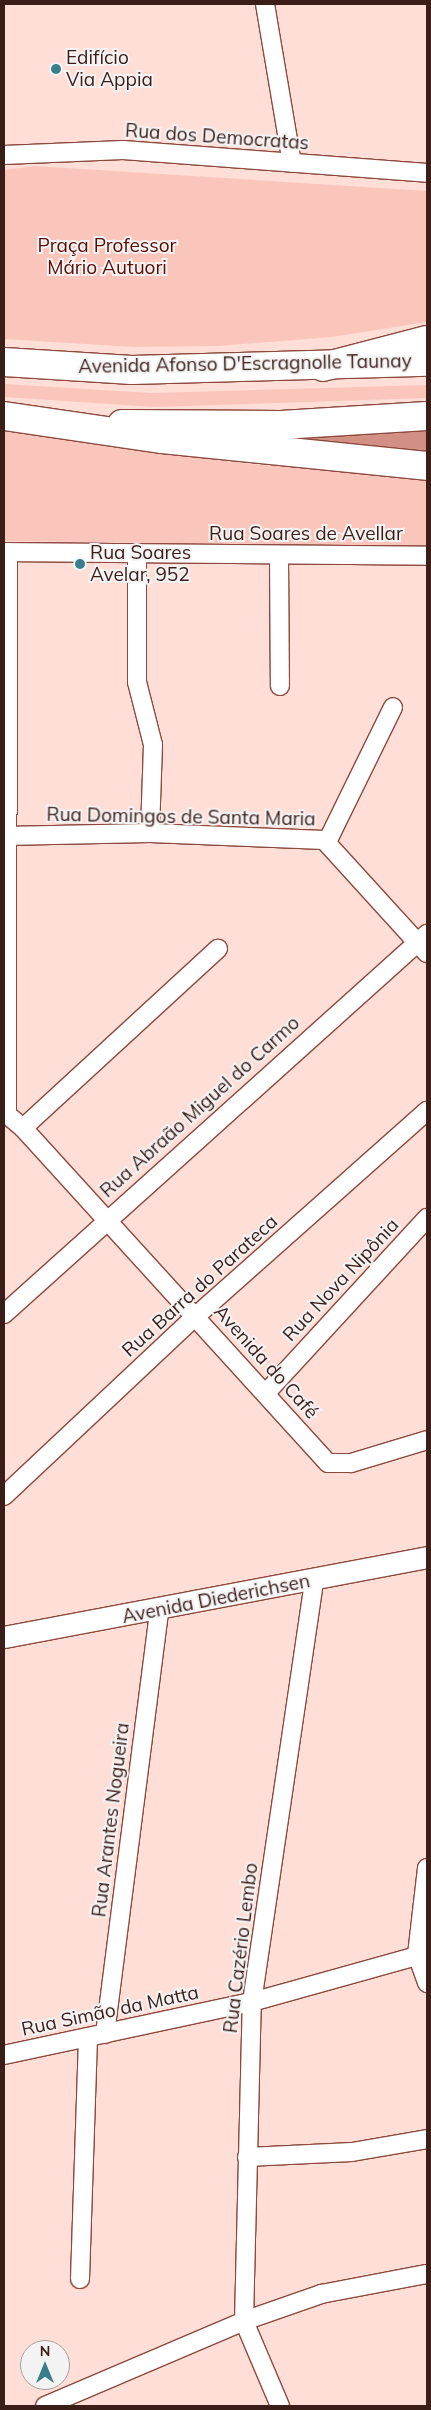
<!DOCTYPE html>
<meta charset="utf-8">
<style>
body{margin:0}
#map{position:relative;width:431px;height:2410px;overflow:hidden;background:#ffded7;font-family:Mulish,sans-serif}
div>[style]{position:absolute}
.green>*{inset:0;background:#fac6bc}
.forest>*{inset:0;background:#d19083}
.roads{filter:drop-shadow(1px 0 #8d493d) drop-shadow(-1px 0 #8d493d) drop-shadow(0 1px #8d493d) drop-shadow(0 -1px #8d493d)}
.minor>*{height:18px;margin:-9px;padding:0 9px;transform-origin:9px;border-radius:9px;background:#fff}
.tertiary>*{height:21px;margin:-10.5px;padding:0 10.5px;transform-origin:10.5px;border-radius:10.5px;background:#fff}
.trunk>*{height:28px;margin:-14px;padding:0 14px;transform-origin:14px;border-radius:14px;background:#fff}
.motorway>*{height:28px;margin:-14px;padding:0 14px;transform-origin:14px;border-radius:14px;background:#fff}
.dots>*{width:14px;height:14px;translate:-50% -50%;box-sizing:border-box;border:2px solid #f3f3f3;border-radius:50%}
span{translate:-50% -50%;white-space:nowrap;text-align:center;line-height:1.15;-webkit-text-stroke:4px #f3f3f3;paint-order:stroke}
.poi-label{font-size:19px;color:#3c1e19}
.left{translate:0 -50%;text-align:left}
.street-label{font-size:19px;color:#3c1e19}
.park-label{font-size:19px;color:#5a0b03}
.frame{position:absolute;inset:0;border:5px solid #3c1e19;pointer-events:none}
.north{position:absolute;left:20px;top:2340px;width:50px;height:50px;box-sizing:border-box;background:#f3f3f3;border:1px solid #aa9e9c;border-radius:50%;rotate:0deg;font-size:14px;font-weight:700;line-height:20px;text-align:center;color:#3c1e19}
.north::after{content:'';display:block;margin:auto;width:18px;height:22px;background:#397f8b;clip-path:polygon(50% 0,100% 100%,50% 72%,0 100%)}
</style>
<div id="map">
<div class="green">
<i style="clip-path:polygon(35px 166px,427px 191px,427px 322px,332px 337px,218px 346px,134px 347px,4px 339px,4px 170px)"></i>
<i style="clip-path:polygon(4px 384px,151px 393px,427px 385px,427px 398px,155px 407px,4px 397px)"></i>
<i style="clip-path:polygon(4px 431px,250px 464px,427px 478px,427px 546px,4px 541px)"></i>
</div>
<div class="forest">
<i style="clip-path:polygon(427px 431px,427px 456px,283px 441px,280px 436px)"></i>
</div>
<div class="roads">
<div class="minor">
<i style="left:265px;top:4px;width:161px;rotate:80.4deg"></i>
<i style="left:4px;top:155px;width:119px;rotate:-2.4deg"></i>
<i style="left:123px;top:150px;width:305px;rotate:4.3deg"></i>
<i style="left:4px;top:552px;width:423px;rotate:0.5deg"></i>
<i style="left:137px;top:553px;width:129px;rotate:90deg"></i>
<i style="left:137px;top:682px;width:65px;rotate:75.7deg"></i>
<i style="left:153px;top:745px;width:88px;rotate:92deg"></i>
<i style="left:279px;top:556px;width:130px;rotate:89.6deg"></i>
<i style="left:4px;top:836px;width:146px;rotate:-1.2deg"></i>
<i style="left:150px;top:833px;width:174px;rotate:2.3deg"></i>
<i style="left:324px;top:840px;width:153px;rotate:47.7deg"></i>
<i style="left:327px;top:842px;width:150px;rotate:-63.9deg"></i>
<i style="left:4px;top:1112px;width:25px;rotate:40deg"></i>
<i style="left:23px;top:1128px;width:453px;rotate:47.7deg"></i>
<i style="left:328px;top:1463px;width:23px"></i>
<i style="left:351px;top:1463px;width:79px;rotate:-16.8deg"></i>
<i style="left:7px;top:1112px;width:560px;rotate:-89.9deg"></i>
<i style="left:23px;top:1128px;width:265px;rotate:-42.6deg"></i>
<i style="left:4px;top:1314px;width:569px;rotate:-41.93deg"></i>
<i style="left:266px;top:1393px;width:238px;rotate:-47.4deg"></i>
<i style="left:4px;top:1496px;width:263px;rotate:-43.2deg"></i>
<i style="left:196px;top:1316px;width:309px;rotate:-41.6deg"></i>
<i style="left:427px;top:1868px;width:88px;rotate:96.6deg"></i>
<i style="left:417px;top:1955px;width:30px;rotate:70deg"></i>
<i style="left:105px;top:2034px;width:426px;rotate:-82.7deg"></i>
<i style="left:4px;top:2055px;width:254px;rotate:-12.1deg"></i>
<i style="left:252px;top:2002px;width:182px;rotate:-15.6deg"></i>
<i style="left:247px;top:2157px;width:105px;rotate:-2.7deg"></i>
<i style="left:352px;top:2152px;width:76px;rotate:-9.8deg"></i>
<i style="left:80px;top:2279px;width:241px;rotate:-88.1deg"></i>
<i style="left:45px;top:2406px;width:216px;rotate:-23.1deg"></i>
<i style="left:244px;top:2321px;width:82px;rotate:-19.3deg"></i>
<i style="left:321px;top:2294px;width:108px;rotate:-10.7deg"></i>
<i style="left:280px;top:2406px;width:92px;rotate:-113deg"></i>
<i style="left:244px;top:2321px;width:319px;rotate:-88.6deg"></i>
<i style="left:252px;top:2002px;width:427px;rotate:-81.6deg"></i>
</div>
<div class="tertiary">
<i style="left:4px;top:1637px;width:430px;rotate:-10.7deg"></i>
</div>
<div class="trunk">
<i style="left:4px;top:362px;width:128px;rotate:3.6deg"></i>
<i style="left:132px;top:370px;width:295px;rotate:-1.6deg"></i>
<i style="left:122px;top:424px;width:159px;rotate:0.4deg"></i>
<i style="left:281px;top:425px;width:146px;rotate:-3.5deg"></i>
</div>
<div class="motorway">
<i style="left:323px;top:367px;width:107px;rotate:-14.6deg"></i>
<i style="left:4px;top:416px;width:160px;rotate:8.3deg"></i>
<i style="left:162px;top:439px;width:266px;rotate:5.8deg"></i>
</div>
</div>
<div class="dots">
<i style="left:56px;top:69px;background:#397f8b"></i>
<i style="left:80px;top:564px;background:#397f8b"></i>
</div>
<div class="poi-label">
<span class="left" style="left:66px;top:69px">Edifício<br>Via Appia</span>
<span class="left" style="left:90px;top:564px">Rua Soares<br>Avelar, 952</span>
</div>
<div class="street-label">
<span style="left:217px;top:137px;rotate:4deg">Rua dos Democratas</span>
<span style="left:245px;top:364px;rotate:-1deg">Avenida Afonso D'Escragnolle Taunay</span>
<span style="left:306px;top:534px">Rua Soares de Avellar</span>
<span style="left:181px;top:817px;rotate:1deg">Rua Domingos de Santa Maria</span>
<span style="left:200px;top:1107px;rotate:-42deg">Rua Abraão Miguel do Carmo</span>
<span style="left:341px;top:1280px;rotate:-47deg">Rua Nova Nipônia</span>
<span style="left:200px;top:1286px;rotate:-42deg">Rua Barra do Parateca</span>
<span style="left:266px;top:1362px;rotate:48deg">Avenida do Café</span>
<span style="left:216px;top:1599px;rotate:-11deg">Avenida Diederichsen</span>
<span style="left:111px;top:1820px;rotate:-83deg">Rua Arantes Nogueira</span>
<span style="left:241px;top:1948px;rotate:-83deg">Rua Cazério Lembo</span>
<span style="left:110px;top:2011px;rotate:-12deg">Rua Simão da Matta</span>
</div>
<div class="park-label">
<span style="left:107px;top:257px">Praça Professor<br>Mário Autuori</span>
</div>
<div class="frame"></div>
<div class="north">N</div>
</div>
